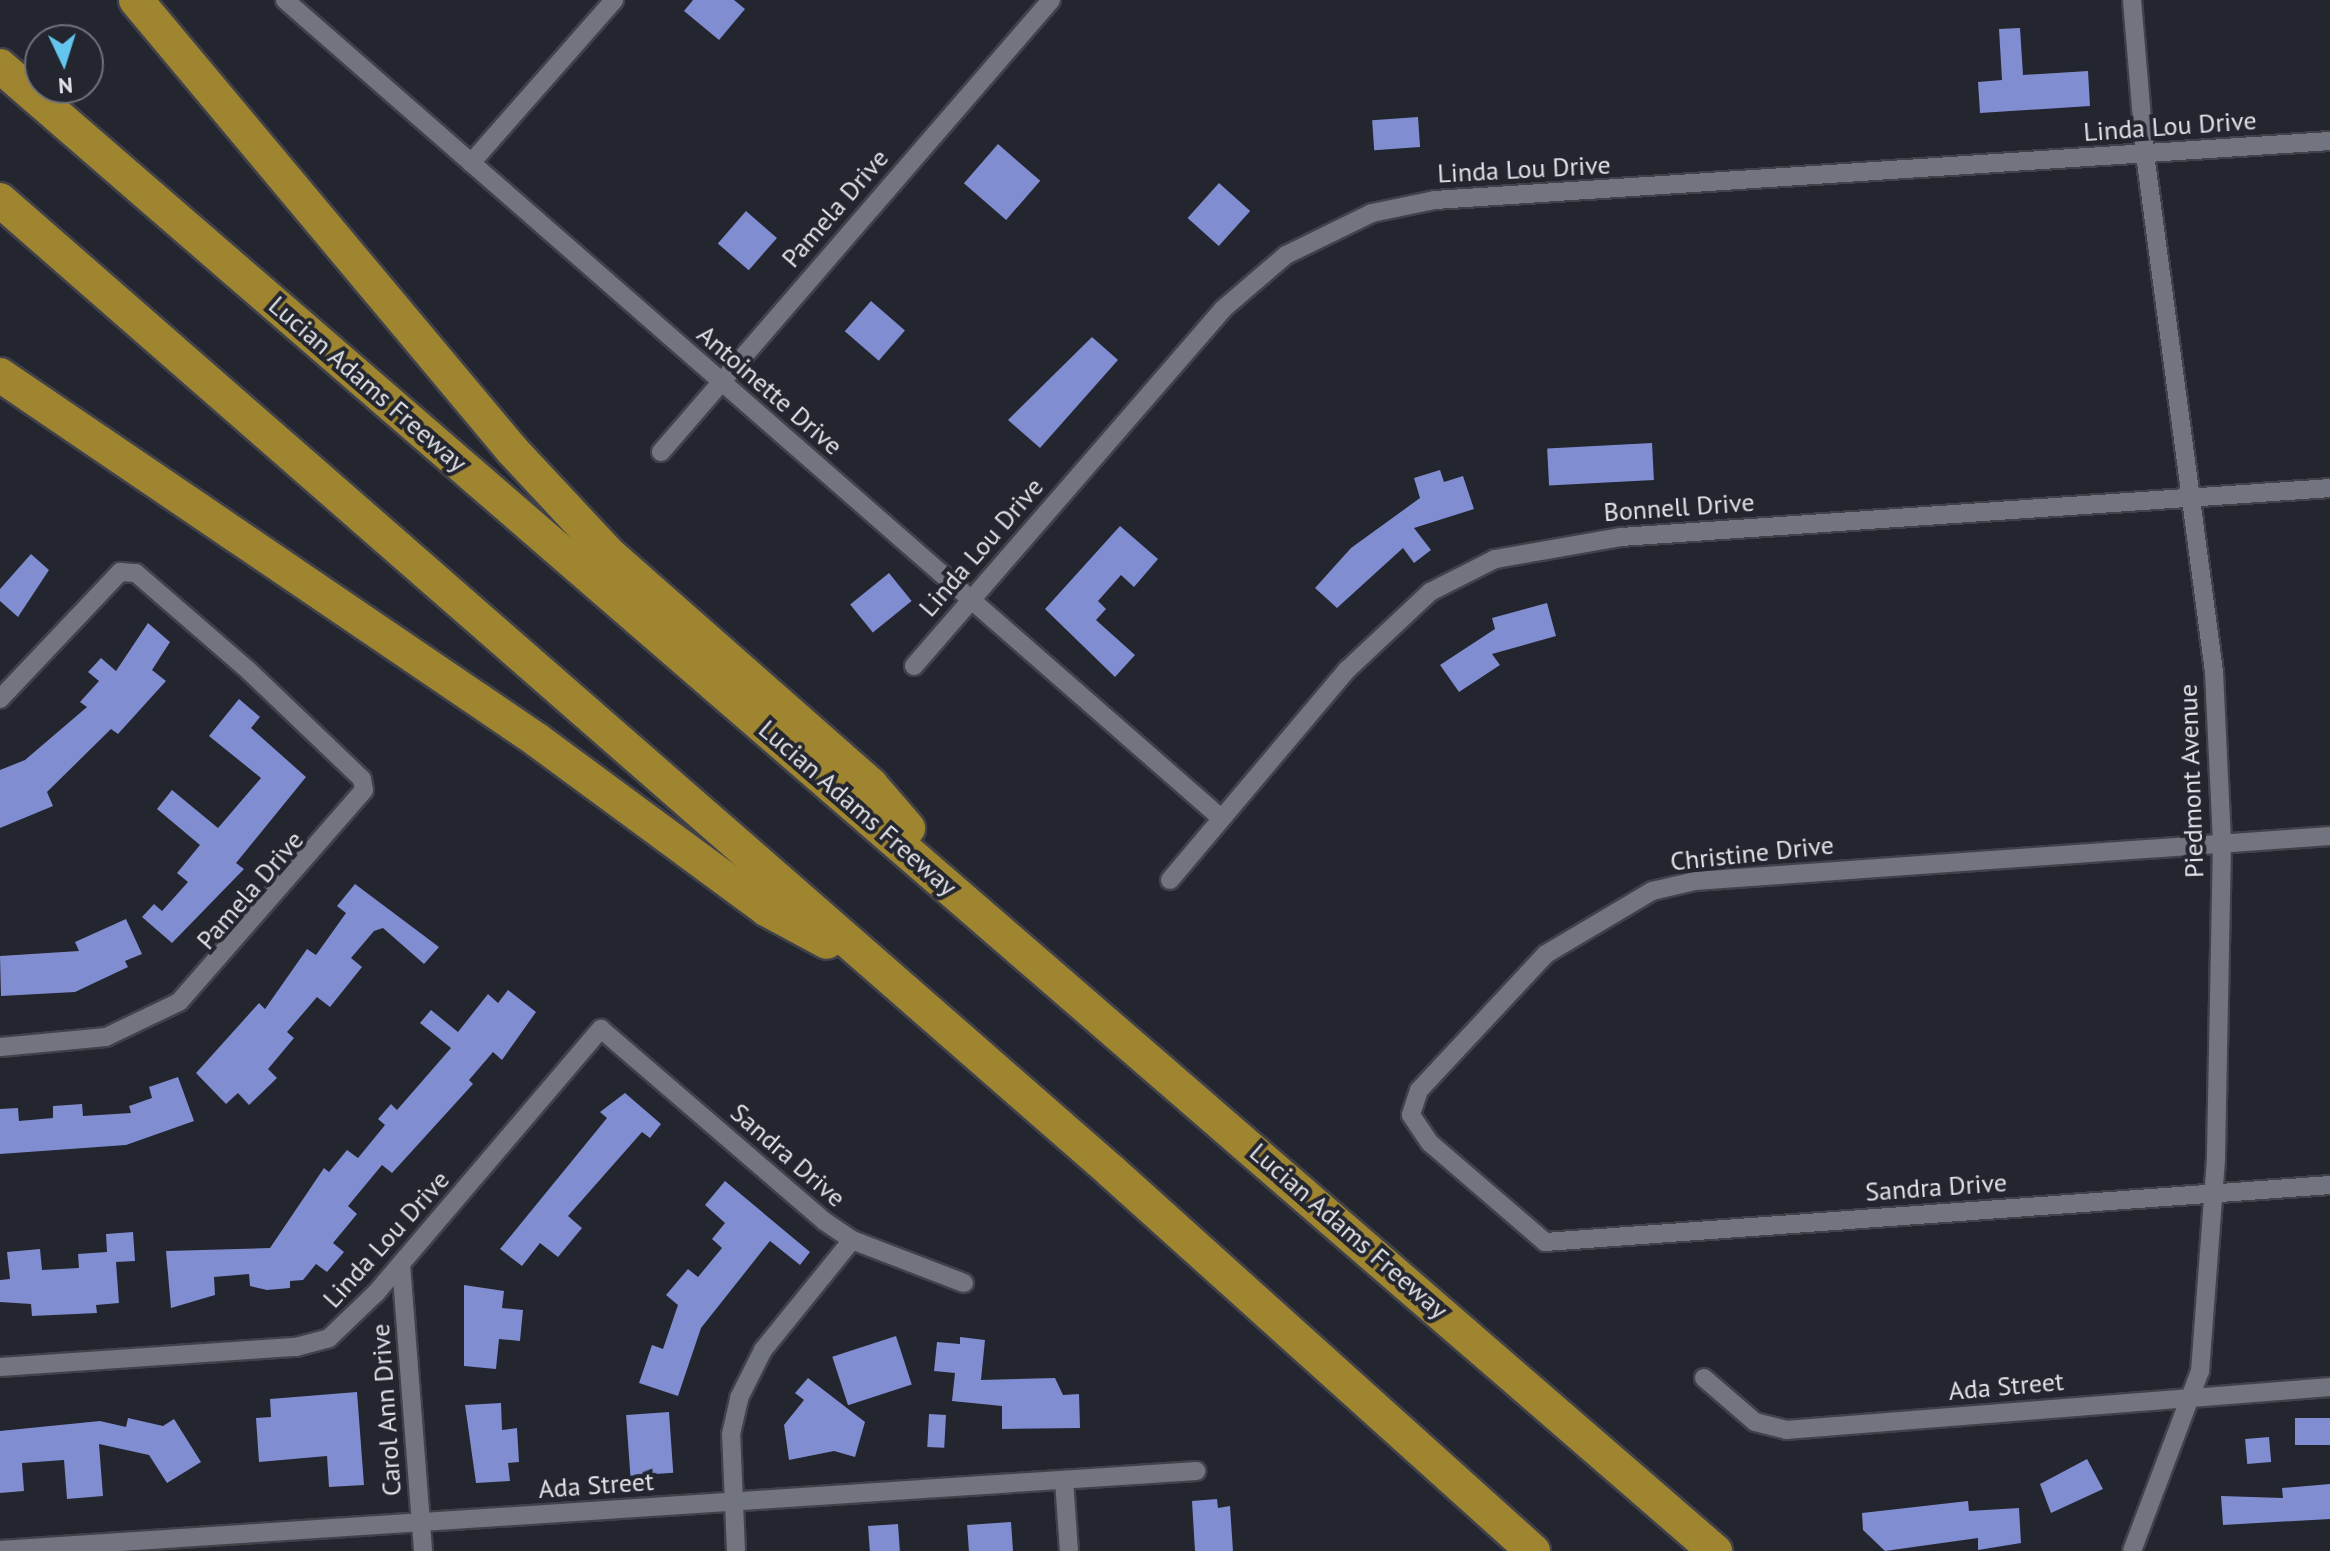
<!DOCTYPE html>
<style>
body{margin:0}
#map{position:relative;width:2330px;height:1551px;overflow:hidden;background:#23252f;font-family:"PT Sans",sans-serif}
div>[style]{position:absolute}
.building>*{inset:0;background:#808dd0;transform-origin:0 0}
.roads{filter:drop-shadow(2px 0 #404149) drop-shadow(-2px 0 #404149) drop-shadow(0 2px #404149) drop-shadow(0 -2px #404149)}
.minor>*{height:18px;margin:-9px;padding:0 9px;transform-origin:9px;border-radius:9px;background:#727580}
.motorway>*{height:34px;margin:-17px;padding:0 17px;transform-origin:17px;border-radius:17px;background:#9f852f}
span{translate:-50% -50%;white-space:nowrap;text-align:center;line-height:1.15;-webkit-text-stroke:8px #23252f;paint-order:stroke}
.street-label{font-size:26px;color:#e2e3e9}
.north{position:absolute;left:24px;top:24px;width:80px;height:80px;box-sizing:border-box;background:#23252f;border:2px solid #6f7179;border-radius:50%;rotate:176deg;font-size:22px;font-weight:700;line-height:32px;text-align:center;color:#e2e3e9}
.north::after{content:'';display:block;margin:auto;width:28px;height:36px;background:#64c5ee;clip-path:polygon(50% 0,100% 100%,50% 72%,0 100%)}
</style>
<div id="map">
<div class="building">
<i style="clip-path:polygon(693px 0,734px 0,745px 9px,719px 40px,684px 11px)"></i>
<i style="clip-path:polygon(2020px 28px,2023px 75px,2088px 71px,2090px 106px,1980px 113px,1978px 82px,2002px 80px,1999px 29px)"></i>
<i style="left:1418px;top:117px;width:30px;height:46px;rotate:86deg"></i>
<i style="left:998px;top:144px;width:56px;height:52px;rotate:41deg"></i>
<i style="left:1219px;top:183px;width:42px;height:47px;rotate:42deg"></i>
<i style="left:746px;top:211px;width:41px;height:43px;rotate:41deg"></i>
<i style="left:871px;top:301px;width:45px;height:40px;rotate:41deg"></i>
<i style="clip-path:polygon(1092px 337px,1118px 360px,1040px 448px,1008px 420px)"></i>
<i style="left:1652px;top:443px;width:37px;height:105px;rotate:87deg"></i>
<i style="clip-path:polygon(1440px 470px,1444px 482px,1463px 476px,1474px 509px,1414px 528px,1431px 550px,1414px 563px,1403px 548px,1337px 608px,1315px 588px,1351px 548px,1420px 498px,1414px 478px)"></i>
<i style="clip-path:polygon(1120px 526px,1158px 559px,1134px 587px,1121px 575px,1098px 601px,1106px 609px,1096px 620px,1135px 655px,1115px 677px,1045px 609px)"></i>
<i style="clip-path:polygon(31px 554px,49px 570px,18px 617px,0 601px,0 589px)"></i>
<i style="left:889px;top:573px;width:36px;height:50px;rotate:51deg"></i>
<i style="clip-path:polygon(1547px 603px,1556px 636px,1492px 654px,1500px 665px,1459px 692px,1440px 665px,1495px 629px,1492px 618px)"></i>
<i style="clip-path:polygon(148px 623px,170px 642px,152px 670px,166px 681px,118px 734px,111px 729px,47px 792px,53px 806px,0 828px,0 770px,25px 760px,87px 707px,80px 702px,99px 681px,88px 672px,101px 658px,116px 671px)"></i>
<i style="clip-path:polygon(239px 699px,260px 717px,251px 728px,306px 777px,236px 863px,244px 869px,172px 943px,142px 917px,154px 904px,162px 911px,188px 882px,177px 873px,200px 845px,157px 809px,172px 790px,218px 828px,261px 778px,209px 736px)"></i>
<i style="clip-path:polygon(355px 884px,439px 947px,424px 964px,383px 928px,374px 931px,351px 958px,362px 967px,330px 1007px,317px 997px,287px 1032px,294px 1038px,268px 1069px,277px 1078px,249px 1105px,238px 1093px,226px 1104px,196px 1073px,259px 1003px,265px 1009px,307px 949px,316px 955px,346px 913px,337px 906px)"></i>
<i style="clip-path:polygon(126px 919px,142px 954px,125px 961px,128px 967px,75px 992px,1px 996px,0 956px,79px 951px,75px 942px)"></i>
<i style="clip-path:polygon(508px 990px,536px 1012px,502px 1060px,493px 1052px,469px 1080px,473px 1084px,392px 1173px,382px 1165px,348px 1206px,357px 1214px,333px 1243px,344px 1252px,327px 1272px,316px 1264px,303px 1280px,290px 1281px,290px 1288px,267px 1290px,250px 1286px,249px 1274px,214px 1277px,215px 1295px,171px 1308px,166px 1251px,270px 1248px,324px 1168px,329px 1172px,347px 1150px,358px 1158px,385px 1125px,378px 1119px,391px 1104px,397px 1110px,451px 1048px,420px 1023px,431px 1010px,458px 1032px,488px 994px,498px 1003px)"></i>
<i style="clip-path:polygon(178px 1077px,194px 1121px,126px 1145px,0 1154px,0 1109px,18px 1108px,19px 1121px,53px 1118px,53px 1106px,82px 1104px,83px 1116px,131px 1113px,129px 1106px,152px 1098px,149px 1087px)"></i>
<i style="clip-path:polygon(625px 1093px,661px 1124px,650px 1138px,642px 1132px,568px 1216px,582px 1228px,558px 1257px,540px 1243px,522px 1266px,500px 1249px,607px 1118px,600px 1112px)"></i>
<i style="clip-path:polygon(725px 1181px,810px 1252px,800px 1265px,770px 1241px,701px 1328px,678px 1396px,639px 1383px,652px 1345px,663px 1349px,678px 1305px,666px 1295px,688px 1269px,698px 1277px,722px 1248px,712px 1239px,725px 1223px,705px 1205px)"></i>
<i style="clip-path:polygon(133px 1232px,135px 1261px,116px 1262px,119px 1303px,96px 1305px,97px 1313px,32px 1316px,31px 1304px,0 1302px,0 1280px,10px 1279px,7px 1252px,40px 1249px,42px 1270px,79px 1268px,78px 1254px,107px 1252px,106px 1234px)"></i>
<i style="clip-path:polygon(464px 1285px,504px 1291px,502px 1308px,523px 1310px,520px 1341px,499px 1339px,496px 1369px,464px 1366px)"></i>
<i style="left:896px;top:1336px;width:51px;height:67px;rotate:72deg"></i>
<i style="clip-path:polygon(960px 1337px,985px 1340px,981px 1380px,1055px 1378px,1063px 1395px,1079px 1394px,1080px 1428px,1002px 1429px,1002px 1406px,952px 1401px,955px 1373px,934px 1371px,937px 1342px,960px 1344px)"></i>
<i style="clip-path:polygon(808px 1378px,865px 1422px,855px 1457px,834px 1451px,789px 1460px,784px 1425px,804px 1400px,795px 1393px)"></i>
<i style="clip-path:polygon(357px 1392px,364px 1485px,329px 1487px,327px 1456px,259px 1462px,256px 1418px,271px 1417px,270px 1399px)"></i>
<i style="clip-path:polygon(501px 1403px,502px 1430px,517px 1428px,519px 1462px,508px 1463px,510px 1481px,476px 1483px,465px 1405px)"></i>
<i style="left:669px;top:1412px;width:61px;height:43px;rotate:86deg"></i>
<i style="left:929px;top:1414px;width:17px;height:33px;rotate:3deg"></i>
<i style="clip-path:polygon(128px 1418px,163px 1426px,174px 1419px,201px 1462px,167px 1483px,149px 1455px,99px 1444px,103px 1496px,67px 1499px,64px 1460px,22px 1463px,24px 1491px,0 1493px,0 1431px,100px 1421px,126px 1427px)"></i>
<i style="left:2330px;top:1418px;width:27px;height:35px;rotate:90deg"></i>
<i style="left:2269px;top:1437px;width:25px;height:24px;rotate:85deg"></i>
<i style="clip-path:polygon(2087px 1459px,2103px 1489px,2051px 1513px,2040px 1484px)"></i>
<i style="clip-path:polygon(2330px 1484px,2330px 1519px,2223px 1525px,2221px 1496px,2283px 1498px,2282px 1488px)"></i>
<i style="clip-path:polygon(1217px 1499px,1218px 1508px,1230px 1506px,1233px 1551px,1195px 1551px,1192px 1501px)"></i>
<i style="clip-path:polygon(1968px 1501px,1969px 1511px,2019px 1508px,2021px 1543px,1978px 1550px,1978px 1538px,1885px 1551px,1863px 1530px,1862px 1513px)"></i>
<i style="left:1011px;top:1522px;width:29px;height:44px;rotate:86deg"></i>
<i style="left:898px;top:1524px;width:27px;height:30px;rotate:86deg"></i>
</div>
<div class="roads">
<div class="minor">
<i style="left:285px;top:0;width:1243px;rotate:41.15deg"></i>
<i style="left:2132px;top:0;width:155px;rotate:85.2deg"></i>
<i style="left:2145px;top:154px;width:523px;rotate:82.41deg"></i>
<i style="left:2214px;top:672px;width:171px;rotate:87.3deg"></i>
<i style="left:2222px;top:843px;width:316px;rotate:91.1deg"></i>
<i style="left:2216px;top:1159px;width:213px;rotate:94.3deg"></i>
<i style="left:2200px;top:1371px;width:192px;rotate:110.7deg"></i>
<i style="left:471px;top:163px;width:217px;rotate:-48.7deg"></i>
<i style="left:661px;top:452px;width:597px;rotate:-49.21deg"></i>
<i style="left:914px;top:666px;width:472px;rotate:-49.1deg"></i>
<i style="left:1223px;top:309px;width:83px;rotate:-40.6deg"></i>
<i style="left:1286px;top:255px;width:96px;rotate:-26deg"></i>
<i style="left:1372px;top:213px;width:64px;rotate:-11.7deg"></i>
<i style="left:1435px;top:200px;width:897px;rotate:-3.77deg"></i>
<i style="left:0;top:699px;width:175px;rotate:-46.6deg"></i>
<i style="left:120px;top:572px;width:16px;rotate:4deg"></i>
<i style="left:136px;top:573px;width:150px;rotate:40.9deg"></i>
<i style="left:249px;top:671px;width:156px;rotate:43.7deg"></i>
<i style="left:362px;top:779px;width:11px;rotate:80deg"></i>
<i style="left:364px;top:790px;width:281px;rotate:131.1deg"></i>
<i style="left:179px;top:1002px;width:81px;rotate:154.4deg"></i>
<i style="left:106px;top:1037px;width:106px;rotate:174.6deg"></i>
<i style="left:2330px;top:836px;width:637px;rotate:175.95deg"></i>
<i style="left:1695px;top:881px;width:44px;rotate:166.9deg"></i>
<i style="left:1652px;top:891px;width:123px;rotate:149.3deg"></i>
<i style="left:1546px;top:954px;width:186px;rotate:133deg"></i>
<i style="left:1419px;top:1090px;width:26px;rotate:108deg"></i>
<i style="left:1411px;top:1115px;width:34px;rotate:56deg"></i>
<i style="left:1430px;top:1143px;width:152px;rotate:40.7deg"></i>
<i style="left:1545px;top:1242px;width:787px;rotate:-4.15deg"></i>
<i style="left:1170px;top:880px;width:275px;rotate:-49.9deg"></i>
<i style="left:1347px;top:670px;width:114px;rotate:-43.2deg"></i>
<i style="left:1430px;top:592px;width:73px;rotate:-26.9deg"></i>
<i style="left:1495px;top:559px;width:128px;rotate:-9.9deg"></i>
<i style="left:1621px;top:537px;width:711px;rotate:-3.95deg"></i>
<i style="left:401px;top:1264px;width:288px;rotate:85.6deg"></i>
<i style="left:0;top:1367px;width:297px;rotate:-3.9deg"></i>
<i style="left:296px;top:1347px;width:34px;rotate:-15deg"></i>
<i style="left:329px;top:1338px;width:65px;rotate:-43.8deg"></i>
<i style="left:376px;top:1293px;width:347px;rotate:-49.6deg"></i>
<i style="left:601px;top:1029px;width:294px;rotate:40.7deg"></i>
<i style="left:824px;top:1221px;width:34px;rotate:34deg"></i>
<i style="left:852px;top:1240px;width:120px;rotate:21deg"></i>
<i style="left:1704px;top:1378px;width:67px;rotate:40.8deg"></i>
<i style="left:1755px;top:1422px;width:32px;rotate:14deg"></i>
<i style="left:1786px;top:1430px;width:546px;rotate:-4.52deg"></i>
<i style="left:1064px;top:1480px;width:71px;rotate:86deg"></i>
<i style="left:0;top:1550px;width:1199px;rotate:-3.78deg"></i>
<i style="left:736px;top:1551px;width:117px;rotate:-92.4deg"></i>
<i style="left:731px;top:1434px;width:37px;rotate:-77deg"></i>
<i style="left:739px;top:1398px;width:54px;rotate:-63.4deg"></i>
<i style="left:763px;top:1350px;width:141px;rotate:-51deg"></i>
</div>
<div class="motorway">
<i style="left:136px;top:0;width:586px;rotate:50.12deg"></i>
<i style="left:512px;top:450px;width:141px;rotate:47deg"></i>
<i style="left:608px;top:553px;width:351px;rotate:41.4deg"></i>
<i style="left:871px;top:785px;width:57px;rotate:49.3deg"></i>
<i style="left:0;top:66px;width:2269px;rotate:40.89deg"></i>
<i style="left:0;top:200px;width:1476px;rotate:41.15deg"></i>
<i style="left:1111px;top:1171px;width:568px;rotate:42deg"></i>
<i style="left:0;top:375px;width:649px;rotate:34.2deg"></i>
<i style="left:537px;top:740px;width:285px;rotate:36.4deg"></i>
<i style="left:766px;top:909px;width:69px;rotate:28.4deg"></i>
</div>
</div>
<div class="street-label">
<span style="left:2170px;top:126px;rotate:-4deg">Linda Lou Drive</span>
<span style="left:1524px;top:169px;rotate:-3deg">Linda Lou Drive</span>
<span style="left:835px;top:208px;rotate:-49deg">Pamela Drive</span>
<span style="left:368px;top:384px;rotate:41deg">Lucian Adams Freeway</span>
<span style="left:770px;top:390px;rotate:41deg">Antoinette Drive</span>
<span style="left:1679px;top:507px;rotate:-4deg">Bonnell Drive</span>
<span style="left:981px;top:547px;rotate:-49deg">Linda Lou Drive</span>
<span style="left:2191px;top:781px;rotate:-92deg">Piedmont Avenue</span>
<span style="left:858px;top:808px;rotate:41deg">Lucian Adams Freeway</span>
<span style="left:1752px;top:853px;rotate:-6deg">Christine Drive</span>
<span style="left:250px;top:890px;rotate:-49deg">Pamela Drive</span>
<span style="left:788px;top:1155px;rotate:41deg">Sandra Drive</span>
<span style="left:1936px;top:1187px;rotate:-4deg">Sandra Drive</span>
<span style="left:1349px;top:1231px;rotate:41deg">Lucian Adams Freeway</span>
<span style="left:386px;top:1239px;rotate:-48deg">Linda Lou Drive</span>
<span style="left:2006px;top:1386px;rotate:-5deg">Ada Street</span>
<span style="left:386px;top:1410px;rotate:-94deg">Carol Ann Drive</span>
<span style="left:596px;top:1485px;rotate:-4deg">Ada Street</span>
</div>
<div class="north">N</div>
</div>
